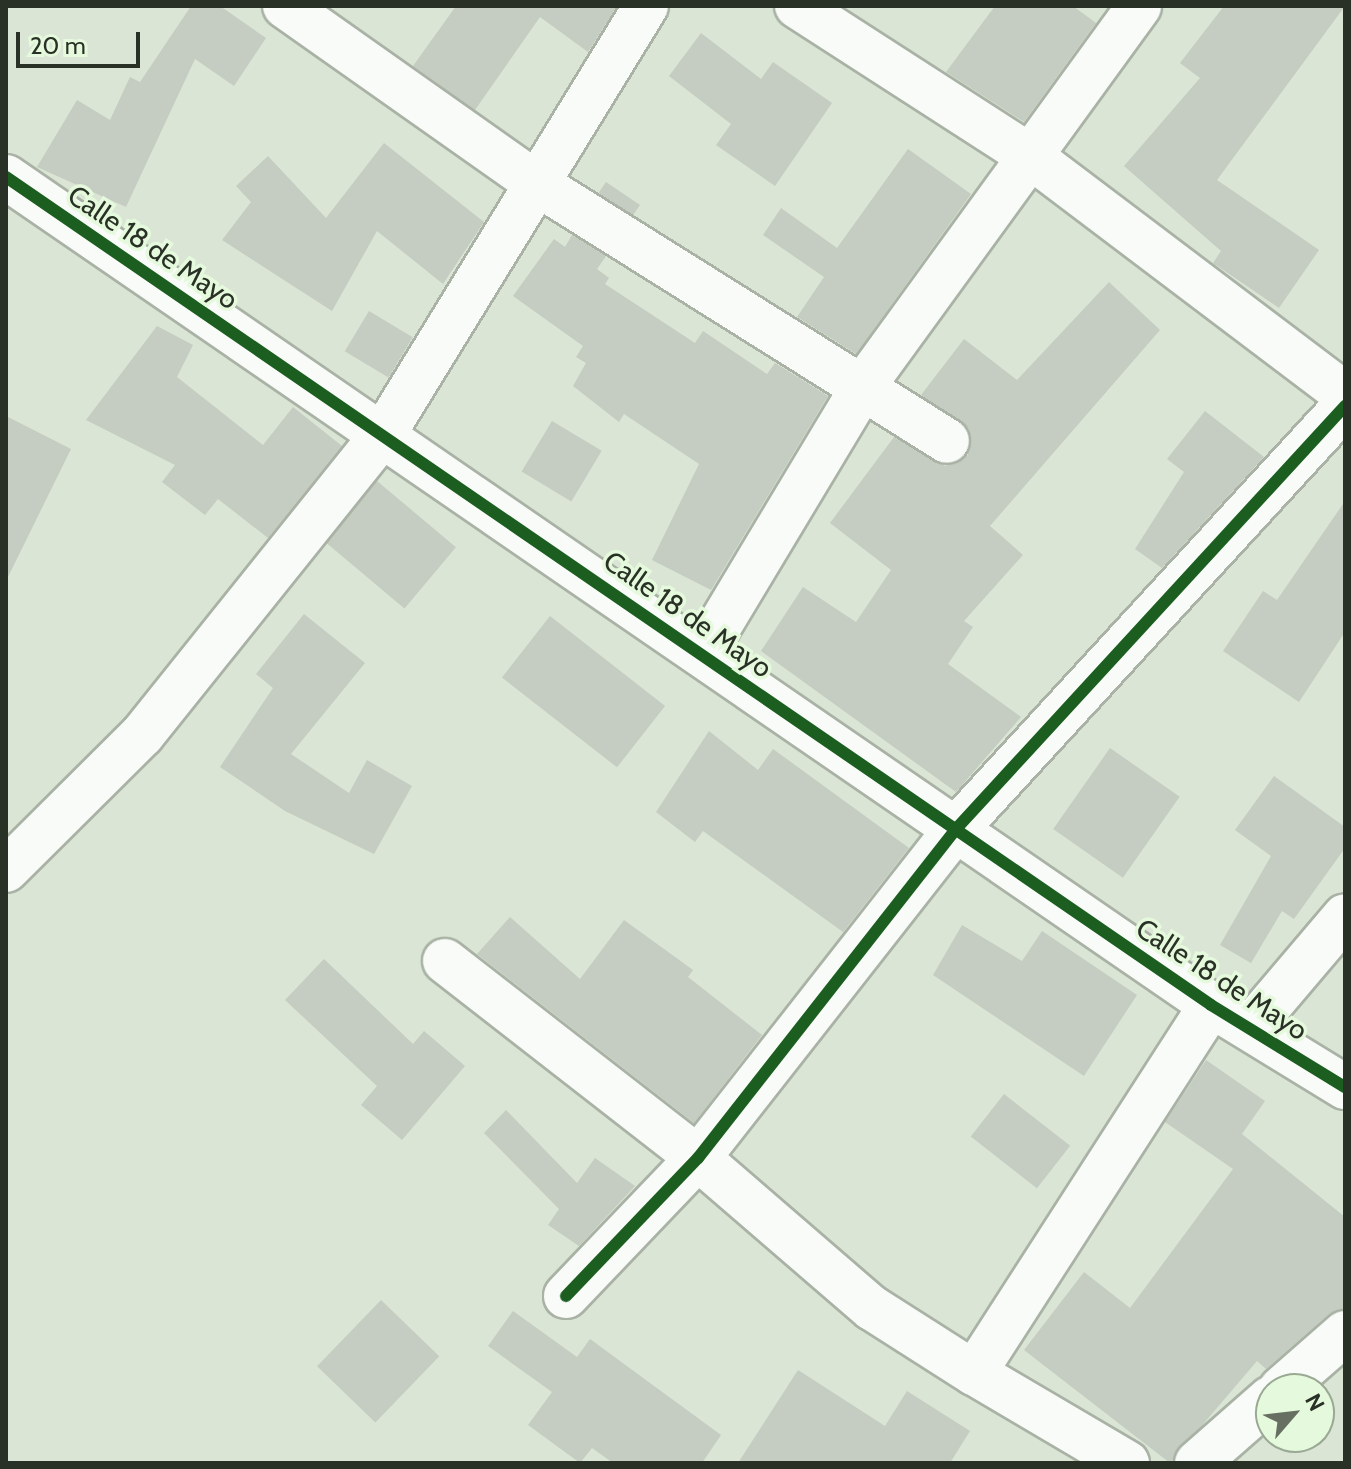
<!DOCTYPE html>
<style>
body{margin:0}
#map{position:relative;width:1351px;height:1469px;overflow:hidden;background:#dae5d5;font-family:Cabin,sans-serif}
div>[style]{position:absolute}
.building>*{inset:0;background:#c5ccc1;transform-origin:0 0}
.roads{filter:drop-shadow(2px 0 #a9b2a5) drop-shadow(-2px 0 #a9b2a5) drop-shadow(0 2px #a9b2a5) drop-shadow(0 -2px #a9b2a5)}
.minor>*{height:44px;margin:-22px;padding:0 22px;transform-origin:22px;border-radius:22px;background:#f9fbf9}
.cycleway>*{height:12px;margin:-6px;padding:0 6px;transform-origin:6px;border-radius:6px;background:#1b5e20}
span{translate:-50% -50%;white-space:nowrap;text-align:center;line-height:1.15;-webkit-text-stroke:7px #e5f9dc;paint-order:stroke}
.street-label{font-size:28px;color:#293025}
.frame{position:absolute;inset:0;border:8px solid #293025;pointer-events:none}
.north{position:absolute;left:1255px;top:1373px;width:80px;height:80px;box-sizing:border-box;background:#e5f9dc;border:2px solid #9aa993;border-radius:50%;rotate:62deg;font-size:22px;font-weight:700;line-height:32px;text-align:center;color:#293025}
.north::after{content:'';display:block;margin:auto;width:28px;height:36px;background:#676f63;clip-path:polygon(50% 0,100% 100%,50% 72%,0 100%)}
.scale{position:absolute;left:16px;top:32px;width:124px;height:36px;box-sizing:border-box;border:4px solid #293025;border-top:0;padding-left:10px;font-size:24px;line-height:28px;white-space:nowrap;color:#293025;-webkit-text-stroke:6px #e5f9dc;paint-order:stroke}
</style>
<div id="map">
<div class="building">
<i style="clip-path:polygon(191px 6px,220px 6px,266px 38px,234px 86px,195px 59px,126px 207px,37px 167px,77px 100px,110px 120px,130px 77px,140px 82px)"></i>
<i style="clip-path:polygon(456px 6px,617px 6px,588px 52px,540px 17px,475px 110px,413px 66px)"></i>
<i style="clip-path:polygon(995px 6px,1073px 6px,1096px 23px,1024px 122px,946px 72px)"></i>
<i style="clip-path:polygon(1224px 6px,1345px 6px,1217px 180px,1319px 250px,1279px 308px,1213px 263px,1221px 251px,1124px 166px,1200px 78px,1180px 63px)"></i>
<i style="clip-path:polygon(701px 33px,761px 79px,773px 62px,832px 103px,775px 186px,716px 145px,731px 124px,669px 76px)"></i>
<i style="clip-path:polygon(384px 143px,484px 222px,443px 284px,377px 231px,332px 311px,222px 240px,251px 202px,236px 186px,268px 156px,326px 218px)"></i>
<i style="clip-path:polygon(908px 149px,971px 194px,856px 354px,797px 317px,824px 277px,763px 235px,781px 208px,837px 248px)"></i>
<i style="left:606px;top:182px;width:41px;height:13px;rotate:34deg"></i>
<i style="clip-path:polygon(572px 235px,606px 256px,597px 269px,609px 278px,605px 284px,695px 343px,703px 331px,767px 374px,775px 363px,828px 396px,711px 590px,652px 560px,699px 464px,624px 414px,619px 422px,573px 386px,586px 363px,576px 357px,583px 346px,513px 296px,554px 239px,565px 247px)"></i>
<i style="clip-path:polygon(1109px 282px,1160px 330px,990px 526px,1023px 555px,964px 621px,973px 627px,948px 664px,1021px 717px,956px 792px,761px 651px,803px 587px,856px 622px,891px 570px,830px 523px,894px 437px,945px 466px,968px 455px,969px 429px,921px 395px,964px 339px,1017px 380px)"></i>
<i style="left:369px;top:311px;width:51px;height:47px;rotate:31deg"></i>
<i style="clip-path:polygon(157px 326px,193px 345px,177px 377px,263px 445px,293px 407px,342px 446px,268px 538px,218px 499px,205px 515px,162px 482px,175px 465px,86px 420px)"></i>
<i style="clip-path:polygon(1205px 411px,1264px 457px,1162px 568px,1135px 549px,1184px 472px,1167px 459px)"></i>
<i style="clip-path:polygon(6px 416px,71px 449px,6px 581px)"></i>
<i style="left:552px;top:421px;width:58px;height:59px;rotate:31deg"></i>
<i style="left:377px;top:481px;width:103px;height:80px;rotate:40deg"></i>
<i style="clip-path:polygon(1345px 501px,1345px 632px,1299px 702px,1223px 651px,1263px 591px,1277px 600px)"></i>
<i style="clip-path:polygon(304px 614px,365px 663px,291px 754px,349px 793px,367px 760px,412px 786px,374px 854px,285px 811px,220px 767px,273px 688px,256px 674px)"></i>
<i style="left:550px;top:616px;width:146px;height:78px;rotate:38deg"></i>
<i style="clip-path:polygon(709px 731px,758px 770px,773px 749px,909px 848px,843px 932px,703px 831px,695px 842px,656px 812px)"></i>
<i style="left:1110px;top:748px;width:85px;height:99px;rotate:35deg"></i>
<i style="clip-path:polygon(1274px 776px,1345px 827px,1345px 848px,1294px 919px,1282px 911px,1251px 963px,1220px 945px,1271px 856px,1235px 830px)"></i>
<i style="clip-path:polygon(510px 917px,580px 979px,624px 920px,693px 970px,688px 977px,762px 1035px,694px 1123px,477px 954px)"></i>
<i style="clip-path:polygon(962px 925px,1022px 961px,1042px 931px,1137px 995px,1084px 1076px,933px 975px)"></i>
<i style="clip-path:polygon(324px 959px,413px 1044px,424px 1031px,465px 1066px,402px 1140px,361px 1105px,377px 1086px,285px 1000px)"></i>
<i style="clip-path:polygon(1206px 1060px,1265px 1101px,1242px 1134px,1345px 1217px,1345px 1309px,1329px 1314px,1266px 1369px,1257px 1361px,1170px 1463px,1024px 1350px,1084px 1272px,1130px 1308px,1233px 1169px,1165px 1122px)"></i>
<i style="left:1004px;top:1094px;width:84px;height:54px;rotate:38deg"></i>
<i style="clip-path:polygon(506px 1110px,577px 1183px,595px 1158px,635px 1186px,579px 1246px,548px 1225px,559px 1209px,484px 1133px)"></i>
<i style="left:381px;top:1300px;width:81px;height:92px;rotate:44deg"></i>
<i style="clip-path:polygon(513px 1311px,577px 1357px,590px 1339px,721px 1435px,702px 1463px,613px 1463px,592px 1448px,580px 1463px,528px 1425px,552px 1392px,488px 1346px)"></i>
<i style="clip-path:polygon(798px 1370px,885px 1426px,907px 1391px,970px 1431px,950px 1463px,738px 1463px)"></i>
</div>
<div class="roads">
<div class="minor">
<i style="left:285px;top:6px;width:307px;rotate:35.2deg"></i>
<i style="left:536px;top:183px;width:485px;rotate:32.1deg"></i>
<i style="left:797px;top:6px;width:277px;rotate:32.8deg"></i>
<i style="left:1030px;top:156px;width:395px;rotate:37.1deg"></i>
<i style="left:6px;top:177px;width:1462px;rotate:34.49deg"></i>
<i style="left:1211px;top:1005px;width:157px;rotate:31.5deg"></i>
<i style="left:703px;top:653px;width:313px;rotate:-59deg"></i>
<i style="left:864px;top:385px;width:468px;rotate:-54deg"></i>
<i style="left:6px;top:870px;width:192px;rotate:-44.8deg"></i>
<i style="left:142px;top:735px;width:387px;rotate:-51.3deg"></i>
<i style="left:384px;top:433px;width:501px;rotate:-58.47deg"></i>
<i style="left:445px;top:961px;width:321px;rotate:37.9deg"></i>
<i style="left:698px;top:1158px;width:230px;rotate:40.8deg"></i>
<i style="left:872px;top:1308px;width:121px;rotate:32.5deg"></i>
<i style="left:1251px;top:1027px;width:145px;rotate:-49.7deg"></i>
<i style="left:566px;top:1296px;width:191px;rotate:-46.3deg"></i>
<i style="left:698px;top:1158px;width:418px;rotate:-51.9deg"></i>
<i style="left:956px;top:829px;width:575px;rotate:-47.4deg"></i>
<i style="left:1281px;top:1389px;width:85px;rotate:-41.2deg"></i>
<i style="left:1127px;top:1463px;width:178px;rotate:-149.5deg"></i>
<i style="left:974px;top:1373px;width:438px;rotate:-57.2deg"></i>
<i style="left:1197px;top:1463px;width:98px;rotate:-41.3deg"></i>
</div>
</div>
<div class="cycleway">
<i style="left:6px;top:177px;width:1462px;rotate:34.49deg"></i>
<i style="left:1211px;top:1005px;width:157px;rotate:31.5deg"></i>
<i style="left:566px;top:1296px;width:191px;rotate:-46.3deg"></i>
<i style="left:698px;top:1158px;width:418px;rotate:-51.9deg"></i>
<i style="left:956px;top:829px;width:575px;rotate:-47.4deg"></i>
</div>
<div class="street-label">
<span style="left:153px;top:247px;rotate:34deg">Calle 18 de Mayo</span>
<span style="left:688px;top:614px;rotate:35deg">Calle 18 de Mayo</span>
<span style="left:1222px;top:979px;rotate:33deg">Calle 18 de Mayo</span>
</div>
<div class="frame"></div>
<div class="north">N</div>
<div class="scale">20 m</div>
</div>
